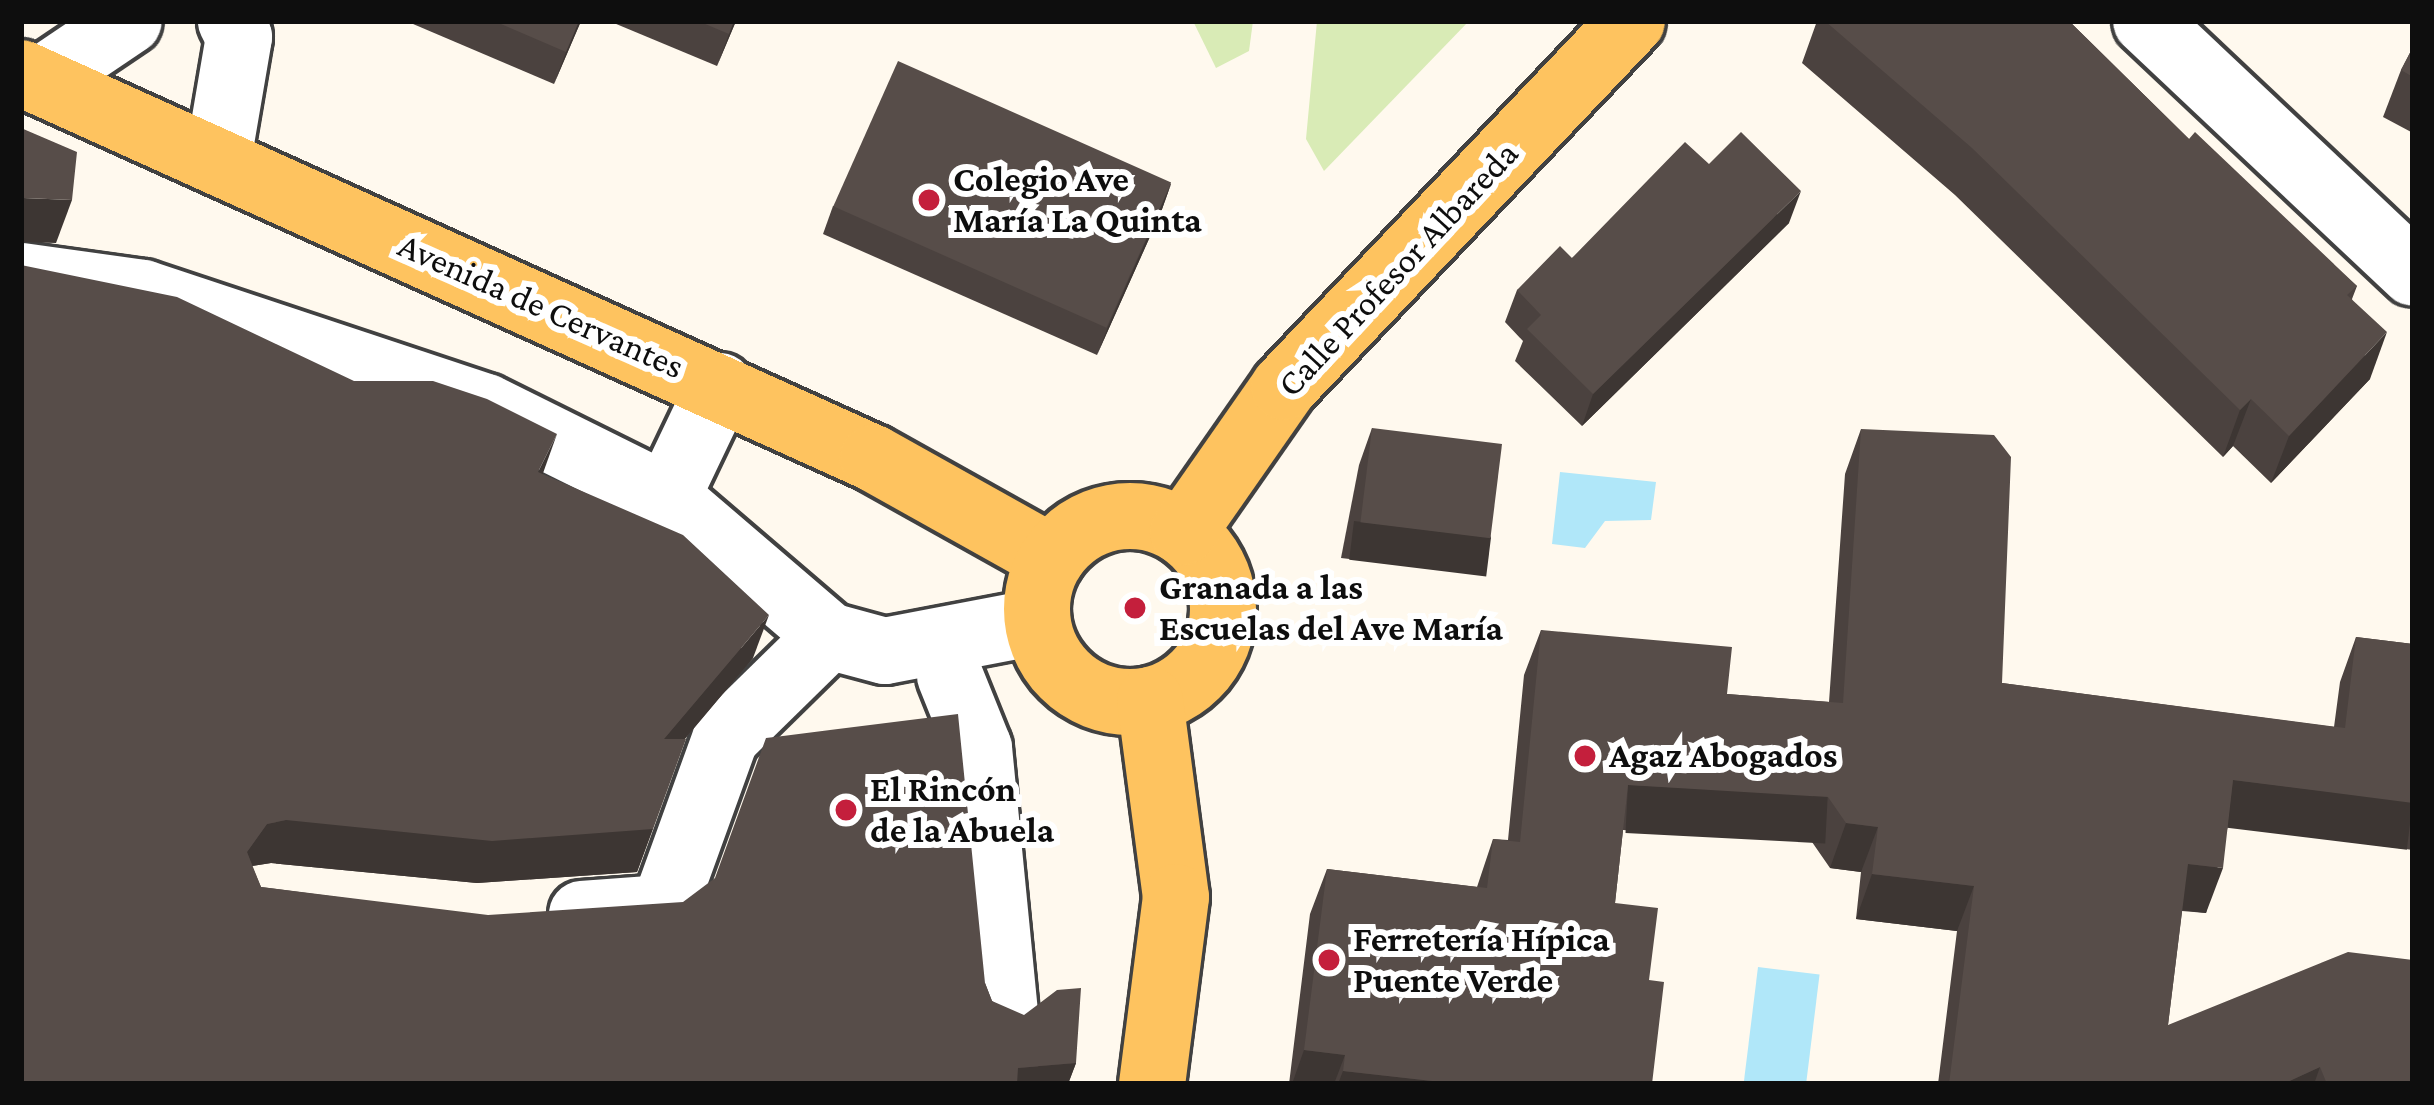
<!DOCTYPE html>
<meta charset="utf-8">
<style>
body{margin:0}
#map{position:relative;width:2434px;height:1105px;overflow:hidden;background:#fff9ee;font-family:"Crimson Pro",serif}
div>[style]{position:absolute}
.green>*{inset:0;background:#d9ebb6}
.water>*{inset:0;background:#b0e7f9;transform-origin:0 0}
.roads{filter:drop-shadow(3px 0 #414141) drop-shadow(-3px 0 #414141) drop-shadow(0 3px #414141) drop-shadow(0 -3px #414141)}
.minor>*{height:66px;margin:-33px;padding:0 33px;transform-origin:33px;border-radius:33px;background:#fff}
.major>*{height:66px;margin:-33px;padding:0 33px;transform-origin:33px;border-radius:33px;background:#fec35f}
.major>.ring{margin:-33px;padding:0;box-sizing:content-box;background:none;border:66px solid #fec35f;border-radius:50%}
.wall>*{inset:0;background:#4b423f}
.shaded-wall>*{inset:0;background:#3d3633;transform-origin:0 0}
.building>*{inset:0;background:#574d49;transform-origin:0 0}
.dots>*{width:33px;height:33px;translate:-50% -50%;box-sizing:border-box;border:6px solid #fff;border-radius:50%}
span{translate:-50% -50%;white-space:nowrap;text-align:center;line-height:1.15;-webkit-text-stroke:12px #fff;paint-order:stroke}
.poi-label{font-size:36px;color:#0e0e0e;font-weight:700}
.left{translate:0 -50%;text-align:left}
.street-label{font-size:36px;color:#0e0e0e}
.frame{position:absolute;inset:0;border:24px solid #0e0e0e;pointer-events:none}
</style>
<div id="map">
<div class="green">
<i style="clip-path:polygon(1193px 21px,1253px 21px,1249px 51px,1216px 68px)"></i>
<i style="clip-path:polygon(1317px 21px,1469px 21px,1324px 171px,1306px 139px)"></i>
</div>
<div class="water">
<i style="clip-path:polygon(1560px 472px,1656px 482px,1651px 520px,1605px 521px,1585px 548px,1552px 544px)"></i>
<i style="left:1758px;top:967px;width:62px;height:118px;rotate:7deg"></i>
</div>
<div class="roads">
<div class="minor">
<i style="left:2146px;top:21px;width:367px;rotate:43.3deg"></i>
<i style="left:40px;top:81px;width:107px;rotate:-34deg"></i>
<i style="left:218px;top:160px;width:125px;rotate:-80.3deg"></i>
<i style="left:239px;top:37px;width:18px;rotate:-117deg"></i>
<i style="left:21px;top:276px;width:123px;rotate:7.9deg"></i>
<i style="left:143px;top:293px;width:361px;rotate:18.4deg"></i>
<i style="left:486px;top:407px;width:202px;rotate:26.4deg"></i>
<i style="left:667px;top:497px;width:213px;rotate:40.6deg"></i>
<i style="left:829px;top:636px;width:58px;rotate:15deg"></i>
<i style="left:885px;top:651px;width:155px;rotate:-10.8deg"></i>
<i style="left:667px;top:497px;width:123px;rotate:-64.5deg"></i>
<i style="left:950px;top:676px;width:78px;rotate:68.1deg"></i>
<i style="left:979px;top:748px;width:274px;rotate:84.4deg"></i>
<i style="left:582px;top:914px;width:82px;rotate:-4.2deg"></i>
<i style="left:664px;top:908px;width:182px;rotate:-70.1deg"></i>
<i style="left:726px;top:737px;width:144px;rotate:-44.4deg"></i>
</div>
<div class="major">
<i style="left:21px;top:73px;width:935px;rotate:24.32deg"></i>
<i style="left:873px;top:458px;width:205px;rotate:29.2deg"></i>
<i class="ring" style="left:1037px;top:516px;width:120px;height:120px"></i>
<i style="left:1183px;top:532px;width:177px;rotate:-55.1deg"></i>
<i style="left:1284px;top:387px;width:505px;rotate:-46.44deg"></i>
<i style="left:1150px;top:700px;width:199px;rotate:82.5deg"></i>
<i style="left:1176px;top:897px;width:189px;rotate:97.3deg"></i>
</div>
</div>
<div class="wall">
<i style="clip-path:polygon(406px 21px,581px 21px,554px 84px)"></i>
<i style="clip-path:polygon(609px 21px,736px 21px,717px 66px)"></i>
<i style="clip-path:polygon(1817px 21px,2069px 21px,2189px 139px,2357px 286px,2352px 299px,2370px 379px,2271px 483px,2233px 446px,2223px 457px,1955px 195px,1802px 63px)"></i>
<i style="clip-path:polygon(2413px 47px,2413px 133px,2383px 117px,2401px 70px)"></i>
<i style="clip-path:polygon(1709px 164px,1789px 223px,1582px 426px,1515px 361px,1523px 341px,1505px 322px,1517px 290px,1572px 258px)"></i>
<i style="clip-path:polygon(1171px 184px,1161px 212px,1097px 355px,823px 234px,833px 206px)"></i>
<i style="clip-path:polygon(21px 265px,543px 474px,753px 658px,685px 739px,637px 872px,477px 883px,271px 863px,252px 866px,261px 887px,985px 983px,992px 1001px,1076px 1063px,1068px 1084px,21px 1084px)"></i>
<i style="clip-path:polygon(1372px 428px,1491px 537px,1477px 574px,1341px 558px,1359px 465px)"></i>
<i style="clip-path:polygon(1861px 429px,2002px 683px,2334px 727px,2340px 682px,2356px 637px,2413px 644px,2413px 850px,2228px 826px,2206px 913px,2182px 911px,2168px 1025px,2413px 1084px,1938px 1084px,1957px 931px,1856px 919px,1861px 872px,1830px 868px,1812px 842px,1623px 830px,1615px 903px,1649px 980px,1652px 1084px,1289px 1084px,1310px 914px,1327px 869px,1477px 887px,1493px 839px,1508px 840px,1524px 675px,1541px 630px,1727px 694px,1829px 702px,1845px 474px)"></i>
</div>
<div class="shaded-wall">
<i style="clip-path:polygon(579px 21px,581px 21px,554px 84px,566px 52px)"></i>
<i style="clip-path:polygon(734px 21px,736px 21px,717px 66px,729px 34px)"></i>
<i style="clip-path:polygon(1171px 184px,1161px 212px,1097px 355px,1108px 327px)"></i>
<i style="clip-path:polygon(1801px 191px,1789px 223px,1582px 426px,1593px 394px)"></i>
<i style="clip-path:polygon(24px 198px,72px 200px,56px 243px,21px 242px,21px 200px)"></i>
<i style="clip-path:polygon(2387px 332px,2370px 379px,2271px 483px,2289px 436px)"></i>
<i style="clip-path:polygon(2251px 399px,2233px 446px,2223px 457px,2240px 410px)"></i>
<i style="clip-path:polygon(557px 434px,542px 476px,538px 472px)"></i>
<i style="left:1354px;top:521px;width:138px;height:39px;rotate:7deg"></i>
<i style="clip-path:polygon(769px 615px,753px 658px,648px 782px,664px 739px)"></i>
<i style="left:2233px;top:780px;width:181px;height:48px;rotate:7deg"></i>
<i style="left:1628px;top:785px;width:200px;height:48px;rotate:3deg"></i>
<i style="clip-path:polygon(286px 820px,653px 829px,637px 872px,477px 883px,271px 863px,252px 866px,247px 852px,267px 824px)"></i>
<i style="clip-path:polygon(1846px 823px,1878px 827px,1861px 872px,1830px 868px)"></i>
<i style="clip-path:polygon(2188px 864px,2223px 868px,2206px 913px,2172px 909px)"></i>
<i style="clip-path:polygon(1872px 874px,1974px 886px,1957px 931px,1856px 919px)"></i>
<i style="clip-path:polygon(1304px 1050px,1345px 1055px,1334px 1084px,1292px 1084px)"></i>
<i style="clip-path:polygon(1076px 1063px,1068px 1084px,1012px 1084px,1018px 1068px)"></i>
<i style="clip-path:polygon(2320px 1067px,2314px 1084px,2283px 1084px)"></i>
<i style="clip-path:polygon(1343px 1071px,1459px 1084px,1338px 1084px)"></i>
</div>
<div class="building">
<i style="clip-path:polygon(494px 21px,579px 21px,566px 52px)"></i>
<i style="clip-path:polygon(698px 21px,734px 21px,729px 34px)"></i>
<i style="clip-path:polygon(1825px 21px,2069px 21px,2189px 139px,2195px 132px,2357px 286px,2347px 295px,2387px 332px,2289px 436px,2251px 399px,2240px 410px,1972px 148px)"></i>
<i style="clip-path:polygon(2413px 47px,2413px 77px,2401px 70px)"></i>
<i style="left:898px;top:61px;width:299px;height:159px;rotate:24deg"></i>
<i style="clip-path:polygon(21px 128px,77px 152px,72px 200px,24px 198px,21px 200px)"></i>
<i style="clip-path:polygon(1741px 132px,1801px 191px,1593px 394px,1527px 329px,1541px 315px,1517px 290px,1560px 246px,1572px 258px,1685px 142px,1709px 164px)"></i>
<i style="clip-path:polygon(21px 265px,177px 297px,354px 381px,433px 381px,487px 399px,557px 434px,538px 472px,683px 535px,769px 615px,664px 739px,686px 739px,653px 829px,492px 841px,286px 820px,267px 824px,247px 852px,261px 887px,488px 915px,683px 902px,715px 878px,766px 738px,958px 714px,985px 983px,992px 1001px,1024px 1015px,1057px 990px,1081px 988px,1076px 1063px,1018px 1068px,1017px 1084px,24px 1084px,23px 1001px,21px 1001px)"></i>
<i style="left:1372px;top:428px;width:131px;height:95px;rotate:7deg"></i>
<i style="clip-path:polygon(1861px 429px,1994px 435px,2011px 457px,2002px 683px,2345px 728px,2356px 637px,2413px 644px,2413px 803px,2233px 780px,2223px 868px,2188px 864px,2168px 1025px,2348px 952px,2413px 960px,2413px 1084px,2327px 1084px,2320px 1067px,2283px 1084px,1949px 1084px,1974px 886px,1872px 874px,1878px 827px,1846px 823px,1828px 797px,1628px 785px,1615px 903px,1658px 908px,1649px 980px,1664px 982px,1652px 1084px,1459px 1084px,1343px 1071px,1345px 1055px,1304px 1050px,1327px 869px,1487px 888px,1493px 839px,1520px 842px,1541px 630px,1732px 647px,1727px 694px,1843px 703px)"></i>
</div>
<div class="dots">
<i style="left:929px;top:200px;background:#c41f3c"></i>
<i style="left:1135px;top:608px;background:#c41f3c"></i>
<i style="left:1585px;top:756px;background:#c41f3c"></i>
<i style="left:846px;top:810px;background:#c41f3c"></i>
<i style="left:1329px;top:960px;background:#c41f3c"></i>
</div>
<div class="poi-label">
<span class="left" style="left:953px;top:200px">Colegio Ave<br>María La Quinta</span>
<span class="left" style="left:1159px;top:608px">Granada a las<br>Escuelas del Ave María</span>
<span class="left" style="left:1609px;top:756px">Agaz Abogados</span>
<span class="left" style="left:870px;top:810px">El Rincón<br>de la Abuela</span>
<span class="left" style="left:1353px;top:960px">Ferretería Hípica<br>Puente Verde</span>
</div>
<div class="street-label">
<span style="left:1398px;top:269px;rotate:-47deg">Calle Profesor Albareda</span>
<span style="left:541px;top:306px;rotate:24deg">Avenida de Cervantes</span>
</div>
<div class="frame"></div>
</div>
